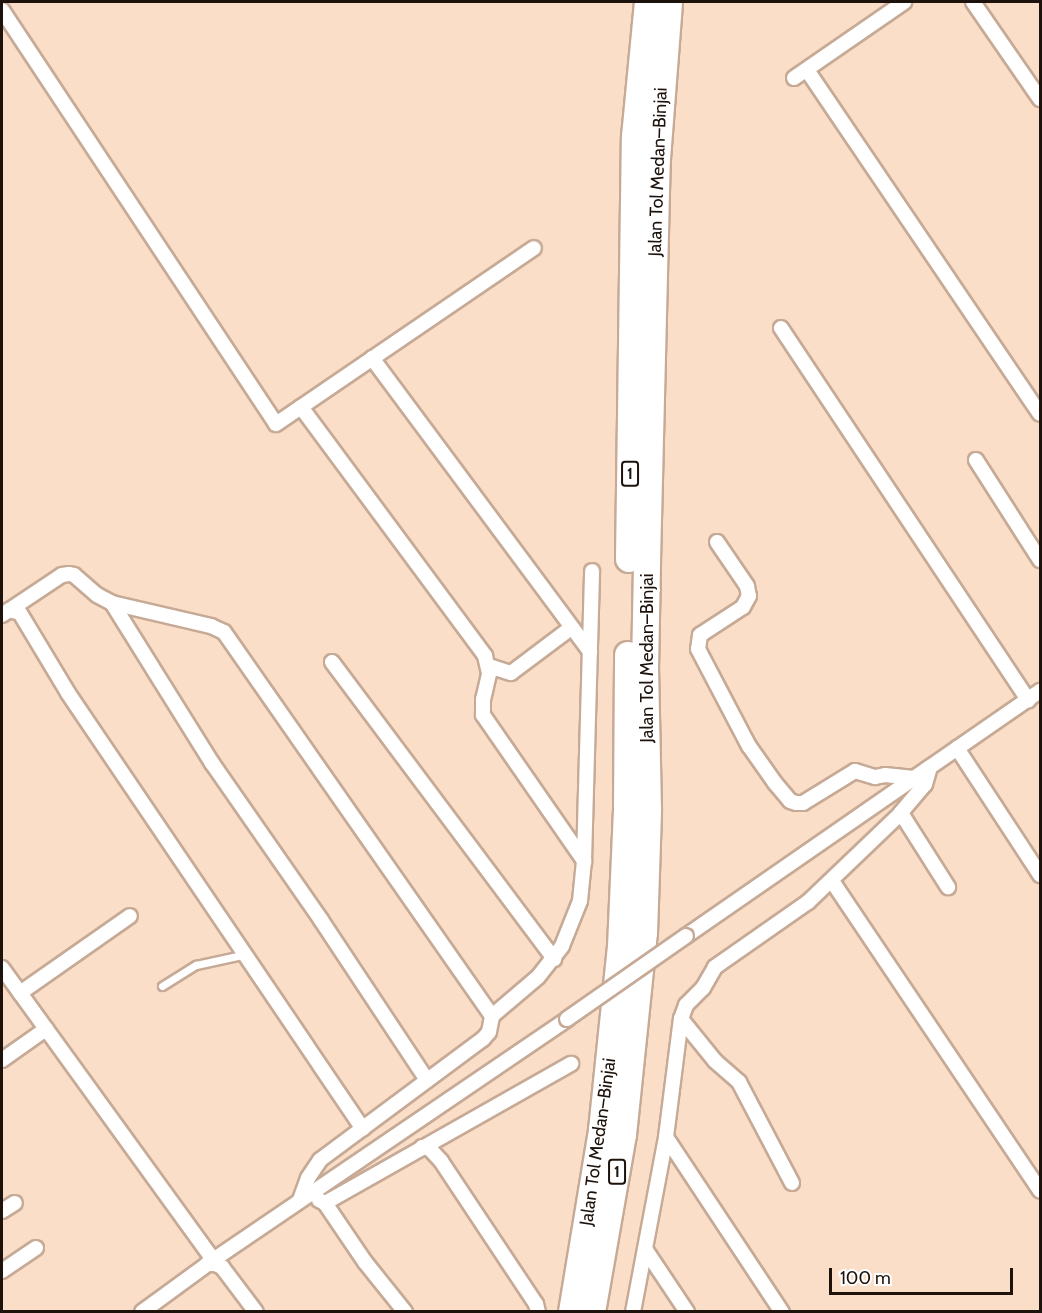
<!DOCTYPE html>
<meta charset="utf-8">
<style>
body{margin:0}
#map{position:relative;width:1042px;height:1313px;overflow:hidden;background:#fbdec8;font-family:Cabin,sans-serif}
div>[style]{position:absolute}
.roads{filter:drop-shadow(2px 0 #c6aa96) drop-shadow(-2px 0 #c6aa96) drop-shadow(0 2px #c6aa96) drop-shadow(0 -2px #c6aa96)}
.lane>*{height:7px;margin:-3.5px;padding:0 3.5px;transform-origin:3.5px;border-radius:3.5px;background:#fff}
.street>*{height:14px;margin:-7px;padding:0 7px;transform-origin:7px;border-radius:7px;background:#fff}
.highway>*{height:26px;margin:-13px;padding:0 13px;transform-origin:13px;border-radius:13px;background:#fff}
.bridges{filter:drop-shadow(2px 0 #c6aa96) drop-shadow(-2px 0 #c6aa96) drop-shadow(0 2px #c6aa96) drop-shadow(0 -2px #c6aa96)}
.street-bridge>*{height:14px;margin:-7px;padding:0 7px;transform-origin:7px;border-radius:7px;background:#fff}
span{translate:-50% -50%;white-space:nowrap;text-align:center;line-height:1.15;-webkit-text-stroke:5px #fff;paint-order:stroke}
.shield-label span{padding:2px 4px;background:#fff;border:2px solid;border-radius:4px;-webkit-text-stroke-width:0}
.shield-label{font-size:16px;color:#1d130c;font-weight:700}
.street-label{font-size:18px;color:#1d130c}
.frame{position:absolute;inset:0;border:3px solid #1d130c;pointer-events:none}
.scale{position:absolute;left:829px;top:1268px;width:184px;height:27px;box-sizing:border-box;border:3px solid #1d130c;border-top:0;padding-left:8px;font-size:18px;line-height:21px;white-space:nowrap;color:#1d130c;-webkit-text-stroke:4px #fff;paint-order:stroke}
</style>
<div id="map">
<div class="roads">
<div class="lane">
<i style="left:162px;top:986px;width:40px;rotate:-32deg"></i>
<i style="left:196px;top:965px;width:47px;rotate:-12.3deg"></i>
</div>
<div class="street">
<i style="left:973px;top:2px;width:118px;rotate:55.4deg"></i>
<i style="left:2px;top:10px;width:496px;rotate:56.5deg"></i>
<i style="left:276px;top:424px;width:312px;rotate:-34.3deg"></i>
<i style="left:807px;top:70px;width:415px;rotate:55.9deg"></i>
<i style="left:794px;top:78px;width:134px;rotate:-34.6deg"></i>
<i style="left:781px;top:328px;width:447px;rotate:56.4deg"></i>
<i style="left:372px;top:358px;width:366px;rotate:53.4deg"></i>
<i style="left:301px;top:407px;width:310px;rotate:53.5deg"></i>
<i style="left:485px;top:656px;width:18px;rotate:77deg"></i>
<i style="left:489px;top:674px;width:26px;rotate:103deg"></i>
<i style="left:483px;top:699px;width:16px;rotate:90deg"></i>
<i style="left:483px;top:715px;width:178px;rotate:55.3deg"></i>
<i style="left:976px;top:460px;width:119px;rotate:57.4deg"></i>
<i style="left:717px;top:542px;width:53px;rotate:55.7deg"></i>
<i style="left:747px;top:586px;width:10px;rotate:79deg"></i>
<i style="left:749px;top:596px;width:13px;rotate:119deg"></i>
<i style="left:743px;top:607px;width:51px;rotate:146.9deg"></i>
<i style="left:700px;top:635px;width:14px;rotate:98deg"></i>
<i style="left:698px;top:649px;width:110px;rotate:62.3deg"></i>
<i style="left:749px;top:746px;width:45px;rotate:54.9deg"></i>
<i style="left:775px;top:783px;width:23px;rotate:50deg"></i>
<i style="left:790px;top:801px;width:6px;rotate:18deg"></i>
<i style="left:796px;top:803px;width:7px"></i>
<i style="left:803px;top:803px;width:61px;rotate:-31.6deg"></i>
<i style="left:855px;top:771px;width:21px;rotate:17deg"></i>
<i style="left:875px;top:777px;width:10px;rotate:-11deg"></i>
<i style="left:885px;top:775px;width:29px;rotate:6deg"></i>
<i style="left:112px;top:603px;width:189px;rotate:58deg"></i>
<i style="left:212px;top:763px;width:191px;rotate:55.2deg"></i>
<i style="left:321px;top:920px;width:192px;rotate:56.5deg"></i>
<i style="left:9px;top:610px;width:11px;rotate:15deg"></i>
<i style="left:20px;top:613px;width:93px;rotate:59deg"></i>
<i style="left:68px;top:693px;width:526px;rotate:55.92deg"></i>
<i style="left:2px;top:615px;width:72px;rotate:-33.7deg"></i>
<i style="left:62px;top:575px;width:7px;rotate:-8deg"></i>
<i style="left:69px;top:574px;width:5px;rotate:11deg"></i>
<i style="left:74px;top:575px;width:30px;rotate:41deg"></i>
<i style="left:97px;top:595px;width:17px;rotate:28deg"></i>
<i style="left:112px;top:603px;width:102px;rotate:13.1deg"></i>
<i style="left:211px;top:626px;width:14px;rotate:25deg"></i>
<i style="left:224px;top:632px;width:468px;rotate:55.1deg"></i>
<i style="left:332px;top:662px;width:371px;rotate:53.2deg"></i>
<i style="left:489px;top:666px;width:23px;rotate:18deg"></i>
<i style="left:511px;top:673px;width:75px;rotate:-36.9deg"></i>
<i style="left:957px;top:748px;width:152px;rotate:56.8deg"></i>
<i style="left:930px;top:767px;width:18px;rotate:106deg"></i>
<i style="left:925px;top:784px;width:38px;rotate:130deg"></i>
<i style="left:901px;top:813px;width:88px;rotate:57.6deg"></i>
<i style="left:832px;top:881px;width:373px;rotate:56.1deg"></i>
<i style="left:686px;top:936px;width:431px;rotate:-34.7deg"></i>
<i style="left:2px;top:968px;width:360px;rotate:54.1deg"></i>
<i style="left:20px;top:993px;width:134px;rotate:-35deg"></i>
<i style="left:681px;top:1019px;width:54px;rotate:51deg"></i>
<i style="left:715px;top:1061px;width:32px;rotate:41deg"></i>
<i style="left:739px;top:1082px;width:114px;rotate:62.3deg"></i>
<i style="left:2px;top:1060px;width:54px;rotate:-35.2deg"></i>
<i style="left:666px;top:1137px;width:210px;rotate:56.5deg"></i>
<i style="left:422px;top:1147px;width:7px;rotate:8deg"></i>
<i style="left:429px;top:1148px;width:18px;rotate:47deg"></i>
<i style="left:441px;top:1161px;width:172px;rotate:56.4deg"></i>
<i style="left:536px;top:1304px;width:8px;rotate:76deg"></i>
<i style="left:300px;top:1200px;width:23px;rotate:-70deg"></i>
<i style="left:308px;top:1178px;width:22px;rotate:-56deg"></i>
<i style="left:320px;top:1160px;width:203px;rotate:-36.6deg"></i>
<i style="left:483px;top:1039px;width:9px;rotate:-49deg"></i>
<i style="left:489px;top:1032px;width:16px;rotate:-79deg"></i>
<i style="left:492px;top:1016px;width:60px;rotate:-40.3deg"></i>
<i style="left:538px;top:977px;width:39px;rotate:-52deg"></i>
<i style="left:562px;top:946px;width:48px;rotate:-68.2deg"></i>
<i style="left:580px;top:901px;width:40px;rotate:-84.3deg"></i>
<i style="left:584px;top:861px;width:290px;rotate:-88.4deg"></i>
<i style="left:319px;top:1200px;width:7px;rotate:27deg"></i>
<i style="left:325px;top:1203px;width:71px;rotate:55.9deg"></i>
<i style="left:365px;top:1262px;width:64px;rotate:51.3deg"></i>
<i style="left:325px;top:1203px;width:283px;rotate:-29.5deg"></i>
<i style="left:2px;top:1211px;width:15px;rotate:-32deg"></i>
<i style="left:645px;top:1249px;width:76px;rotate:56.3deg"></i>
<i style="left:207px;top:1264px;width:8px"></i>
<i style="left:215px;top:1264px;width:8px;rotate:23deg"></i>
<i style="left:222px;top:1267px;width:56px;rotate:52.9deg"></i>
<i style="left:2px;top:1271px;width:41px;rotate:-34.1deg"></i>
<i style="left:142px;top:1312px;width:88px;rotate:-36.2deg"></i>
<i style="left:213px;top:1260px;width:428px;rotate:-34.2deg"></i>
<i style="left:633px;top:1312px;width:178px;rotate:-79.3deg"></i>
<i style="left:666px;top:1137px;width:119px;rotate:-82.8deg"></i>
<i style="left:681px;top:1019px;width:15px;rotate:-70deg"></i>
<i style="left:686px;top:1005px;width:24px;rotate:-45deg"></i>
<i style="left:703px;top:988px;width:24px;rotate:-60deg"></i>
<i style="left:715px;top:967px;width:113px;rotate:-35deg"></i>
<i style="left:808px;top:902px;width:129px;rotate:-43.7deg"></i>
</div>
<div class="highway">
<i style="left:629px;top:559px;width:422px;rotate:-89.2deg"></i>
<i style="left:635px;top:137px;width:136px;rotate:-84.5deg"></i>
<i style="left:572px;top:1312px;width:184px;rotate:-80.6deg"></i>
<i style="left:602px;top:1130px;width:184px;rotate:-84.1deg"></i>
<i style="left:621px;top:947px;width:139px;rotate:-87.5deg"></i>
<i style="left:627px;top:808px;width:153px;rotate:-89.6deg"></i>
<i style="left:592px;top:1312px;width:180px;rotate:-80.1deg"></i>
<i style="left:623px;top:1135px;width:203px;rotate:-84.1deg"></i>
<i style="left:644px;top:933px;width:123px;rotate:-88.1deg"></i>
<i style="left:648px;top:810px;width:140px;rotate:-91.2deg"></i>
<i style="left:645px;top:670px;width:109px;rotate:-88.9deg"></i>
<i style="left:647px;top:561px;width:402px;rotate:-88.6deg"></i>
<i style="left:657px;top:159px;width:157px;rotate:-85.6deg"></i>
</div>
</div>
<div class="bridges">
<div class="street-bridge">
<i style="left:567px;top:1019px;width:145px;rotate:-34.9deg"></i>
</div>
</div>
<div class="shield-label">
<span style="left:630px;top:474px">1</span>
<span style="left:617px;top:1172px">1</span>
</div>
<div class="street-label">
<span style="left:658px;top:172px;rotate:-88deg">Jalan Tol Medan–Binjai</span>
<span style="left:647px;top:658px;rotate:-90deg">Jalan Tol Medan–Binjai</span>
<span style="left:598px;top:1142px;rotate:-82deg">Jalan Tol Medan–Binjai</span>
</div>
<div class="frame"></div>
<div class="scale">100 m</div>
</div>
